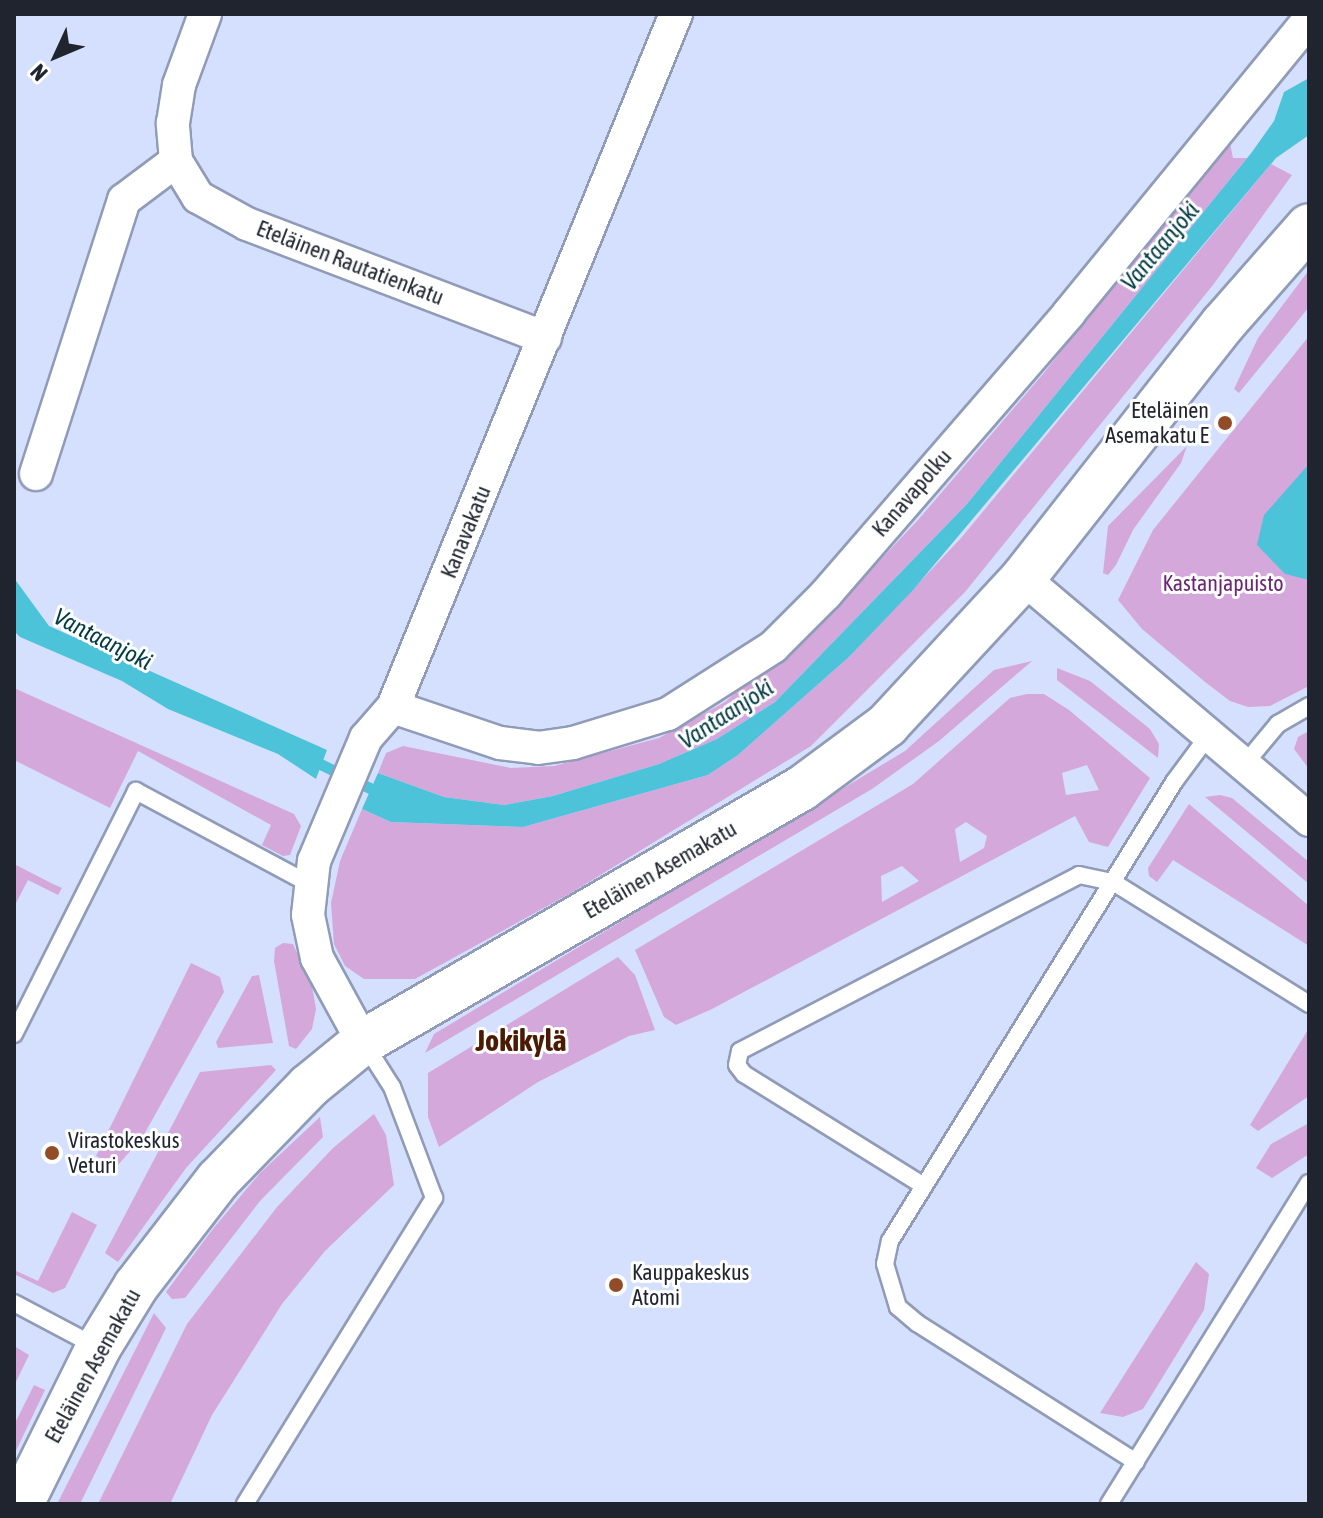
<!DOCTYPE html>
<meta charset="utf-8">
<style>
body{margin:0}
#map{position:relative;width:1323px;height:1518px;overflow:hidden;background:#d4e0fe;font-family:"Asap Condensed",sans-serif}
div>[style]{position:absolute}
.green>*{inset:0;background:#d5a8dc}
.water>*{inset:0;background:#4cc3d9}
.stream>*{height:11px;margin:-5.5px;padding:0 5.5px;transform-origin:5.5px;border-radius:5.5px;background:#4cc3d9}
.roads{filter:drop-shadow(2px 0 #909cb7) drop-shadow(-2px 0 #909cb7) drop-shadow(0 2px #909cb7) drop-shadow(0 -2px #909cb7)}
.lane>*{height:16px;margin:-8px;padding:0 8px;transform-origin:8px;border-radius:8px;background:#fff}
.street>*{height:32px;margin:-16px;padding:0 16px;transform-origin:16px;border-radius:16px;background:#fff}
.secondary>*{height:44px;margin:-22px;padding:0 22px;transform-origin:22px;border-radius:22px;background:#fff}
.dots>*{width:22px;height:22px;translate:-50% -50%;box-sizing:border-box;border:4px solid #fff;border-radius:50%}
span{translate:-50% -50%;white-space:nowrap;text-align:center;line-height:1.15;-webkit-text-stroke:6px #fff;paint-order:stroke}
.street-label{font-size:22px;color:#1f242f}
.poi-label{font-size:22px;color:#1f242f}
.right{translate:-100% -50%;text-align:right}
.left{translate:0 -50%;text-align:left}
.park-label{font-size:22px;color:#6a2774}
.water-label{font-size:24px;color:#033c45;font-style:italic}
.district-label{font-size:30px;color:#4a1b02;font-weight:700}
.frame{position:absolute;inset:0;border:16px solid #1f242f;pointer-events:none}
.north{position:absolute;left:16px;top:16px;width:80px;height:80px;-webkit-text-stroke:6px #fff;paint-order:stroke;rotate:226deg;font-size:22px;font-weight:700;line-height:32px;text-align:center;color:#1f242f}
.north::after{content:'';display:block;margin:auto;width:28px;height:36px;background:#1f242f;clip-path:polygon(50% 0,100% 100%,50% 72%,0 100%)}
</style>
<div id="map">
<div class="green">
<i style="clip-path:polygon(1229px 138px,1233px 158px,1247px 158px,1189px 230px,967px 504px,775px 702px,717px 739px,659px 764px,553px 796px,504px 805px,444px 797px,378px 773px,386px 753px,403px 746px,511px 768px,554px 766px,659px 738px,725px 702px,845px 597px,918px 520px,1043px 374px)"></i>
<i style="clip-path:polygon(1271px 164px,1292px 175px,1213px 285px,965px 592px,811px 746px,571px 893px,415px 979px,364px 979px,345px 966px,334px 944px,331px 903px,340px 861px,362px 809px,391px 822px,523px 827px,708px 775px,738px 755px,849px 657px,961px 538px)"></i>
<i style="clip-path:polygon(1309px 270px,1309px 307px,1239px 393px,1234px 389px,1258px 338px)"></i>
<i style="clip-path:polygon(1309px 336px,1309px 686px,1270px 706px,1248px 707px,1230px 701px,1205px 682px,1142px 629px,1118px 600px,1153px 530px)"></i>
<i style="clip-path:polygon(1187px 446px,1181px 463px,1133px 530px,1116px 565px,1108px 575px,1103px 573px,1108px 526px)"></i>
<i style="clip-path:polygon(1032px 661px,939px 741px,872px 789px,425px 1053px,434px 1034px,905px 751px,994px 670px)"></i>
<i style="clip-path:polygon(1057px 668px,1090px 681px,1150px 729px,1159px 744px,1158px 758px,1057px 680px)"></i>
<i style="clip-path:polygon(14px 688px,294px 814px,301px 826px,290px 855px,283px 856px,262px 845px,271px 825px,138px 751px,110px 808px,14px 760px)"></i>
<i style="clip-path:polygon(evenodd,1027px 694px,1044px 694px,1069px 710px,1150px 778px,1108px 847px,1089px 842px,1075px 816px,712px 1009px,676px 1025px,664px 1017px,635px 950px,913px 784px,1010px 698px,1027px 694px,1087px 765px,1099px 790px,1066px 795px,1062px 773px,1087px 765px,1027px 694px,966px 822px,987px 836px,984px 848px,960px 862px,955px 829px,966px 822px,1027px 694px,902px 866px,919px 881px,882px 902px,881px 876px,902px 866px)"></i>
<i style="clip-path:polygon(1309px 731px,1309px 769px,1294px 749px,1298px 737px)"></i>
<i style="clip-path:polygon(1220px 795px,1232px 798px,1309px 862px,1309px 884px,1205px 797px)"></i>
<i style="clip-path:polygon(1189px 804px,1309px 906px,1309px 946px,1173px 860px,1157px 882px,1149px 876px,1148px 868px)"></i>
<i style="clip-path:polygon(14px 864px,53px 884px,62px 888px,58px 895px,28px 880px,14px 907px)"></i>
<i style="clip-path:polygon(283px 943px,293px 944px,312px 986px,316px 1009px,312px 1029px,296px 1049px,289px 1046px,274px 961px,275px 948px)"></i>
<i style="clip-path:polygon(618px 957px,635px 975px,655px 1030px,629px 1036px,538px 1082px,439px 1147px,428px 1117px,428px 1073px)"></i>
<i style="clip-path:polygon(191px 963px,220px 977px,224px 992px,142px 1138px,117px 1166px,96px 1156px)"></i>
<i style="clip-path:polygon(259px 975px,273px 1043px,218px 1048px,216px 1042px,252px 976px)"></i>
<i style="clip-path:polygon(1309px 1028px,1309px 1096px,1258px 1131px,1250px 1125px)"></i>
<i style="clip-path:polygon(271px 1065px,276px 1070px,186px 1168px,118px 1262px,105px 1253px,200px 1072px)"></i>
<i style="clip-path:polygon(374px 1114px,386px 1135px,394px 1185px,325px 1251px,282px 1304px,212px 1415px,170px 1504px,98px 1504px,187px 1324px,277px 1207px,333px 1148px)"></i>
<i style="clip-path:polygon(320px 1117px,323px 1137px,260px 1201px,185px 1298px,172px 1299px,166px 1292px,212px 1230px,260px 1173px)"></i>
<i style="clip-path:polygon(1309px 1123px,1309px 1154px,1272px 1178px,1256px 1168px,1271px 1144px)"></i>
<i style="clip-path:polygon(72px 1212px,97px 1225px,65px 1288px,53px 1293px,14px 1274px,14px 1270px,38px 1281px)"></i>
<i style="clip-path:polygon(1196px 1262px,1209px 1274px,1204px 1310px,1143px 1409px,1123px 1417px,1100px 1413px)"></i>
<i style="clip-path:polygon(154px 1313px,166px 1328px,80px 1504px,57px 1504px)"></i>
<i style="clip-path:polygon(14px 1346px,29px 1355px,14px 1386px)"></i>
<i style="clip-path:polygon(34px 1385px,45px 1390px,14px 1455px,14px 1425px)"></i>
</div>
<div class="water">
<i style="clip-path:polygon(1309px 78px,1309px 135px,1276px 158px,913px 590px,849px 657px,738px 755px,708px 775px,523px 827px,391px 822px,362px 809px,378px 773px,444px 797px,504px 805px,553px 796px,659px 764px,717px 739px,775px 702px,967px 504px,1252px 152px,1274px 121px,1284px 92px)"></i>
<i style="clip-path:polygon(1309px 464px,1309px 580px,1285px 574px,1257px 545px,1264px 515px)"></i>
<i style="clip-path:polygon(14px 578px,49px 626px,327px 750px,316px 779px,278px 754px,168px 709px,122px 681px,20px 637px,14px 631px)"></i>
</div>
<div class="stream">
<i style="left:310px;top:759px;width:82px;rotate:25.9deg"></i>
</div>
<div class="roads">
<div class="lane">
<i style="left:1243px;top:766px;width:55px;rotate:-50.2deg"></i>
<i style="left:1278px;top:724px;width:36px;rotate:-30deg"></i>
<i style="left:14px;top:1034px;width:272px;rotate:-63.3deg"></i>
<i style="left:136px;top:791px;width:199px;rotate:28.2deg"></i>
<i style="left:924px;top:1186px;width:212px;rotate:-148.1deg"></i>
<i style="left:744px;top:1074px;width:11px;rotate:-128deg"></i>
<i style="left:737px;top:1065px;width:14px;rotate:-78deg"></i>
<i style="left:740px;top:1051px;width:382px;rotate:-27.4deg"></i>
<i style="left:1079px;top:875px;width:35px;rotate:12deg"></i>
<i style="left:1113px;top:882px;width:231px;rotate:31.9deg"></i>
<i style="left:14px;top:1303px;width:94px;rotate:27.9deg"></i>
<i style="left:1136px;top:1462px;width:259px;rotate:-147.6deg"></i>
<i style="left:917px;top:1323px;width:25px;rotate:-140deg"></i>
<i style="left:898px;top:1307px;width:45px;rotate:-106.8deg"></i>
<i style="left:885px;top:1264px;width:24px;rotate:-78deg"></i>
<i style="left:890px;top:1241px;width:540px;rotate:-58.25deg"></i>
<i style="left:1174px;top:782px;width:57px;rotate:-53.5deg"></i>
<i style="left:245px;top:1504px;width:360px;rotate:-58.3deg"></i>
<i style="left:434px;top:1198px;width:119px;rotate:-110.7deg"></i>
<i style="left:392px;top:1087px;width:52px;rotate:-122.5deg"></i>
<i style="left:1109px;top:1504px;width:378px;rotate:-58.1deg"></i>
</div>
<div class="street">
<i style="left:176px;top:161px;width:42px;rotate:58.6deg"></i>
<i style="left:198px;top:197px;width:56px;rotate:28.9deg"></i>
<i style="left:247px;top:224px;width:319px;rotate:20.9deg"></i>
<i style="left:36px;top:474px;width:288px;rotate:-72.2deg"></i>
<i style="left:124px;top:200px;width:65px;rotate:-36.9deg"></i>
<i style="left:176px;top:161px;width:38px;rotate:-95deg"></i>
<i style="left:173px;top:123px;width:38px;rotate:-81deg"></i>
<i style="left:179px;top:85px;width:76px;rotate:-69.9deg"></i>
<i style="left:1023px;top:578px;width:375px;rotate:40.2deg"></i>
<i style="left:393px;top:707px;width:113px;rotate:18.6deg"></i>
<i style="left:500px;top:743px;width:38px;rotate:7deg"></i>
<i style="left:538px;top:748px;width:35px;rotate:-8deg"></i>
<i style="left:573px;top:743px;width:99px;rotate:-17deg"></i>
<i style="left:668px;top:714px;width:125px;rotate:-32.5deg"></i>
<i style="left:773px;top:647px;width:75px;rotate:-45deg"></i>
<i style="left:826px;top:594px;width:371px;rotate:-49.1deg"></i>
<i style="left:1069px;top:313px;width:379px;rotate:-50.7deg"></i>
<i style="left:363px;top:1042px;width:96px;rotate:-118.7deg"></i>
<i style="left:317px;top:958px;width:44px;rotate:-101.8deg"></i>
<i style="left:308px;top:915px;width:54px;rotate:-83.7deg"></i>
<i style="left:314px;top:861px;width:134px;rotate:-67.1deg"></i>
<i style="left:366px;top:738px;width:41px;rotate:-48.9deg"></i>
<i style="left:393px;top:707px;width:749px;rotate:-67.79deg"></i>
</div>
<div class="secondary">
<i style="left:21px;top:1504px;width:174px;rotate:-63.7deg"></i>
<i style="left:98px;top:1348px;width:73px;rotate:-58.5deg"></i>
<i style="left:136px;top:1286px;width:134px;rotate:-52.3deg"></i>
<i style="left:218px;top:1180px;width:131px;rotate:-45.9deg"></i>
<i style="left:309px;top:1086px;width:70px;rotate:-39.2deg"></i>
<i style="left:363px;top:1042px;width:507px;rotate:-30.05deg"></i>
<i style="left:802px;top:788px;width:106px;rotate:-36.5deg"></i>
<i style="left:887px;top:725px;width:200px;rotate:-47.2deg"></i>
<i style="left:1023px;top:578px;width:323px;rotate:-51.8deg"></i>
<i style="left:1223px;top:324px;width:130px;rotate:-48.7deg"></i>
</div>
</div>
<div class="dots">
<i style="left:1225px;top:423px;background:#934c28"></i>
<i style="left:52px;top:1153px;background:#934c28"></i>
<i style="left:616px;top:1285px;background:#934c28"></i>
</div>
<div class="street-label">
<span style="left:350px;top:263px;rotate:21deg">Eteläinen Rautatienkatu</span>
<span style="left:912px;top:493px;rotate:-49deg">Kanavapolku</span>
<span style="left:466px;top:532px;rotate:-68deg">Kanavakatu</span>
<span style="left:660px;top:870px;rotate:-30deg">Eteläinen Asemakatu</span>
<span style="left:93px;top:1366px;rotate:-61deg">Eteläinen Asemakatu</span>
</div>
<div class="poi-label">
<span class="right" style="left:1209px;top:423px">Eteläinen<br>Asemakatu E</span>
<span class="left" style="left:68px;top:1153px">Virastokeskus<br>Veturi</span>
<span class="left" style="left:632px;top:1285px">Kauppakeskus<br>Atomi</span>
</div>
<div class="park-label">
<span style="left:1223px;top:584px">Kastanjapuisto</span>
</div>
<div class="water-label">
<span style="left:1160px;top:246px;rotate:-50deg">Vantaanjoki</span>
<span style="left:103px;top:639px;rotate:27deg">Vantaanjoki</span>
<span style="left:726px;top:714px;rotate:-33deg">Vantaanjoki</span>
</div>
<div class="district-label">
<span style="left:521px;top:1040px">Jokikylä</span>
</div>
<div class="frame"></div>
<div class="north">N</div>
</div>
